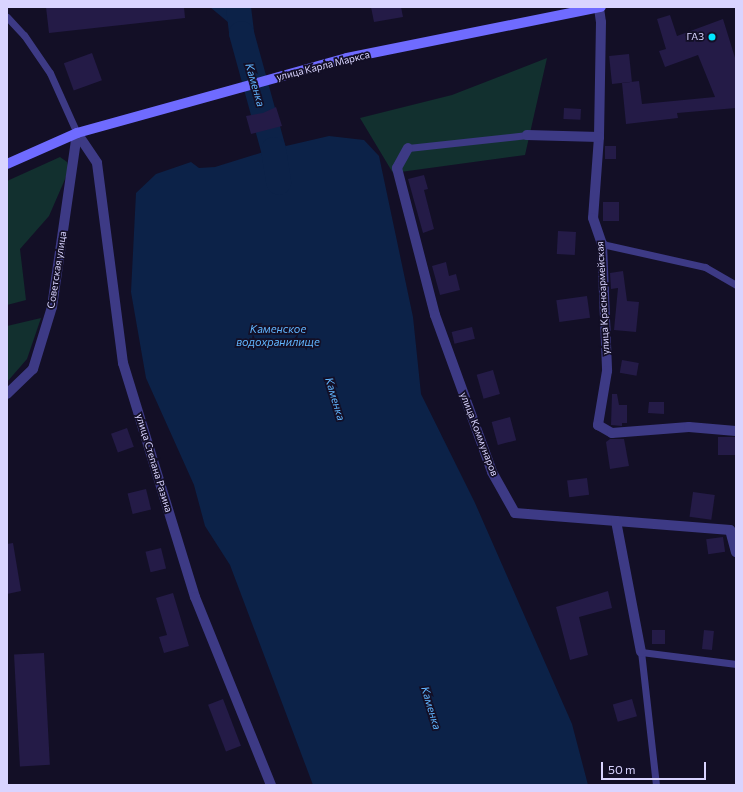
<!DOCTYPE html>
<meta charset="utf-8">
<style>
body{margin:0}
#map{position:relative;width:743px;height:792px;overflow:hidden;background:#130f26;font-family:Commissioner,sans-serif}
div>[style]{position:absolute}
.green>*{inset:0;background:#12302f}
.water>*{inset:0;background:#0c2248}
.river>*{height:25px;margin:-12.5px;padding:0 12.5px;transform-origin:12.5px;border-radius:12.5px;background:#0c2248}
.building>*{inset:0;background:#241b47;transform-origin:0 0}
.lane>*{height:7px;margin:-3.5px;padding:0 3.5px;transform-origin:3.5px;border-radius:3.5px;background:#3d3a85}
.street>*{height:10px;margin:-5px;padding:0 5px;transform-origin:5px;border-radius:5px;background:#3d3a85}
.secondary>*{height:10px;margin:-5px;padding:0 5px;transform-origin:5px;border-radius:5px;background:#6f6bff}
.dots>*{width:11px;height:11px;translate:-50% -50%;box-sizing:border-box;border:2px solid #130f26;border-radius:50%}
span{translate:-50% -50%;white-space:nowrap;text-align:center;line-height:1.15;-webkit-text-stroke:3.5px #130f26;paint-order:stroke}
.poi-label{font-size:10px;color:#d9d4ff}
.right{translate:-100% -50%;text-align:right}
.street-label{font-size:10px;color:#d9d4ff}
.water-label{font-size:11px;color:#62b6ff;font-style:italic}
.frame{position:absolute;inset:0;border:8px solid #d9d4ff;pointer-events:none}
.scale{position:absolute;left:601px;top:762px;width:105px;height:18px;box-sizing:border-box;border:2px solid #d9d4ff;border-top:0;padding-left:5px;font-size:12px;line-height:14px;white-space:nowrap;color:#d9d4ff;-webkit-text-stroke:3px #130f26;paint-order:stroke}
</style>
<div id="map">
<div class="green">
<i style="clip-path:polygon(547px 58px,525px 155px,393px 173px,360px 118px,452px 95px)"></i>
<i style="clip-path:polygon(60px 157px,67px 162px,69px 170px,49px 216px,20px 249px,26px 300px,7px 305px,7px 181px)"></i>
<i style="clip-path:polygon(41px 318px,27px 359px,7px 382px,7px 326px)"></i>
</div>
<div class="water">
<i style="clip-path:polygon(210px 7px,250px 7px,241px 33px)"></i>
<i style="clip-path:polygon(329px 136px,364px 140px,379px 156px,413px 317px,421px 394px,475px 503px,572px 724px,588px 785px,313px 785px,230px 565px,205px 526px,194px 485px,146px 378px,131px 292px,136px 193px,156px 174px,191px 162px,199px 168px,215px 167px,273px 149px)"></i>
</div>
<div class="river">
<i style="left:238px;top:7px;width:26px;rotate:83deg"></i>
<i style="left:241px;top:33px;width:120px;rotate:74.6deg"></i>
<i style="left:273px;top:149px;width:33px;rotate:81deg"></i>
</div>
<div class="building">
<i style="clip-path:polygon(46px 7px,184px 7px,185px 18px,49px 33px)"></i>
<i style="clip-path:polygon(371px 7px,401px 7px,403px 17px,374px 22px)"></i>
<i style="clip-path:polygon(670px 15px,677px 36px,723px 19px,736px 61px,736px 108px,677px 113px,678px 118px,626px 124px,622px 83px,639px 81px,642px 104px,715px 97px,698px 55px,665px 67px,659px 51px,666px 49px,657px 19px)"></i>
<i style="left:92px;top:53px;width:29px;height:30px;rotate:70deg"></i>
<i style="left:629px;top:54px;width:28px;height:20px;rotate:84deg"></i>
<i style="clip-path:polygon(276px 107px,282px 126px,251px 134px,246px 116px,263px 113px)"></i>
<i style="left:564px;top:108px;width:17px;height:11px;rotate:3deg"></i>
<i style="left:605px;top:146px;width:11px;height:13px"></i>
<i style="clip-path:polygon(424px 175px,428px 189px,424px 190px,434px 229px,423px 233px,408px 179px)"></i>
<i style="left:603px;top:202px;width:16px;height:19px"></i>
<i style="left:558px;top:231px;width:18px;height:23px;rotate:3deg"></i>
<i style="clip-path:polygon(446px 262px,449px 276px,456px 274px,460px 290px,440px 295px,432px 266px)"></i>
<i style="clip-path:polygon(623px 271px,627px 301px,639px 302px,636px 332px,614px 330px,618px 288px,611px 289px,610px 273px)"></i>
<i style="left:587px;top:296px;width:22px;height:31px;rotate:82deg"></i>
<i style="left:472px;top:327px;width:12px;height:21px;rotate:76deg"></i>
<i style="left:622px;top:360px;width:17px;height:13px;rotate:10deg"></i>
<i style="left:493px;top:370px;width:25px;height:17px;rotate:74deg"></i>
<i style="clip-path:polygon(612px 394px,617px 394px,619px 405px,627px 405px,627px 423px,622px 423px,622px 426px,611px 425px)"></i>
<i style="clip-path:polygon(649px 402px,664px 402px,664px 414px,648px 413px)"></i>
<i style="left:510px;top:417px;width:24px;height:19px;rotate:75deg"></i>
<i style="left:127px;top:428px;width:20px;height:17px;rotate:70deg"></i>
<i style="left:736px;top:437px;width:18px;height:18px;rotate:90deg"></i>
<i style="clip-path:polygon(610px 439px,624px 439px,629px 466px,610px 469px,606px 442px)"></i>
<i style="left:587px;top:478px;width:17px;height:20px;rotate:83deg"></i>
<i style="left:146px;top:489px;width:21px;height:19px;rotate:76deg"></i>
<i style="left:693px;top:492px;width:22px;height:25px;rotate:8deg"></i>
<i style="left:723px;top:537px;width:15px;height:17px;rotate:82deg"></i>
<i style="clip-path:polygon(13px 543px,21px 591px,7px 594px,7px 544px)"></i>
<i style="left:161px;top:548px;width:21px;height:16px;rotate:76deg"></i>
<i style="clip-path:polygon(608px 591px,612px 608px,579px 617px,588px 655px,570px 660px,556px 607px)"></i>
<i style="clip-path:polygon(173px 593px,189px 646px,164px 653px,159px 637px,167px 635px,156px 598px)"></i>
<i style="left:652px;top:630px;width:13px;height:14px"></i>
<i style="left:704px;top:630px;width:10px;height:19px;rotate:6deg"></i>
<i style="left:44px;top:653px;width:112px;height:30px;rotate:87deg"></i>
<i style="left:223px;top:699px;width:50px;height:16px;rotate:69deg"></i>
<i style="left:632px;top:699px;width:18px;height:20px;rotate:74deg"></i>
</div>
<div class="lane">
<i style="left:7px;top:17px;width:25px;rotate:47deg"></i>
<i style="left:24px;top:35px;width:46px;rotate:55.6deg"></i>
<i style="left:50px;top:73px;width:66px;rotate:65.8deg"></i>
<i style="left:408px;top:148px;width:120px;rotate:-6.2deg"></i>
<i style="left:602px;top:244px;width:106px;rotate:12.6deg"></i>
<i style="left:705px;top:267px;width:36px;rotate:30deg"></i>
<i style="left:656px;top:785px;width:134px;rotate:-96.4deg"></i>
<i style="left:641px;top:652px;width:96px;rotate:7.2deg"></i>
</div>
<div class="street">
<i style="left:599px;top:8px;width:14px;rotate:82deg"></i>
<i style="left:601px;top:22px;width:115px;rotate:91deg"></i>
<i style="left:599px;top:137px;width:81px;rotate:94.2deg"></i>
<i style="left:593px;top:218px;width:28px;rotate:71deg"></i>
<i style="left:602px;top:244px;width:127px;rotate:87.7deg"></i>
<i style="left:607px;top:371px;width:55px;rotate:99.5deg"></i>
<i style="left:598px;top:425px;width:16px;rotate:30deg"></i>
<i style="left:612px;top:433px;width:77px;rotate:-4.5deg"></i>
<i style="left:689px;top:427px;width:47px;rotate:4.9deg"></i>
<i style="left:77px;top:133px;width:36px;rotate:56deg"></i>
<i style="left:97px;top:163px;width:202px;rotate:82.6deg"></i>
<i style="left:123px;top:363px;width:245px;rotate:72.9deg"></i>
<i style="left:195px;top:597px;width:203px;rotate:68deg"></i>
<i style="left:527px;top:135px;width:72px;rotate:1.6deg"></i>
<i style="left:408px;top:148px;width:23px;rotate:119deg"></i>
<i style="left:397px;top:168px;width:152px;rotate:75.5deg"></i>
<i style="left:435px;top:315px;width:167px;rotate:70deg"></i>
<i style="left:492px;top:472px;width:47px;rotate:60.7deg"></i>
<i style="left:515px;top:513px;width:216px;rotate:4.5deg"></i>
<i style="left:730px;top:530px;width:23px;rotate:75deg"></i>
<i style="left:7px;top:394px;width:36px;rotate:-44deg"></i>
<i style="left:33px;top:369px;width:65px;rotate:-73deg"></i>
<i style="left:52px;top:307px;width:176px;rotate:-81.8deg"></i>
<i style="left:616px;top:521px;width:133px;rotate:79.2deg"></i>
</div>
<div class="secondary">
<i style="left:7px;top:164px;width:77px;rotate:-23.9deg"></i>
<i style="left:77px;top:133px;width:280px;rotate:-15.5deg"></i>
<i style="left:347px;top:58px;width:259px;rotate:-11.4deg"></i>
</div>
<div class="dots">
<i style="left:712px;top:37px;background:#00e5ff"></i>
</div>
<div class="poi-label">
<span class="right" style="left:704px;top:37px">ГАЗ</span>
</div>
<div class="street-label">
<span style="left:323px;top:66px;rotate:-14deg">улица Карла Маркса</span>
<span style="left:57px;top:270px;rotate:-81deg">Советская улица</span>
<span style="left:603px;top:298px;rotate:-93deg">улица Красноармейская</span>
<span style="left:479px;top:434px;rotate:69deg">улица Коммунаров</span>
<span style="left:154px;top:463px;rotate:73deg">улица Степана Разина</span>
</div>
<div class="water-label">
<span style="left:255px;top:85px;rotate:74deg">Каменка</span>
<span style="left:278px;top:336px">Каменское<br>водохранилище</span>
<span style="left:335px;top:399px;rotate:73deg">Каменка</span>
<span style="left:431px;top:708px;rotate:73deg">Каменка</span>
</div>
<div class="frame"></div>
<div class="scale">50 m</div>
</div>
